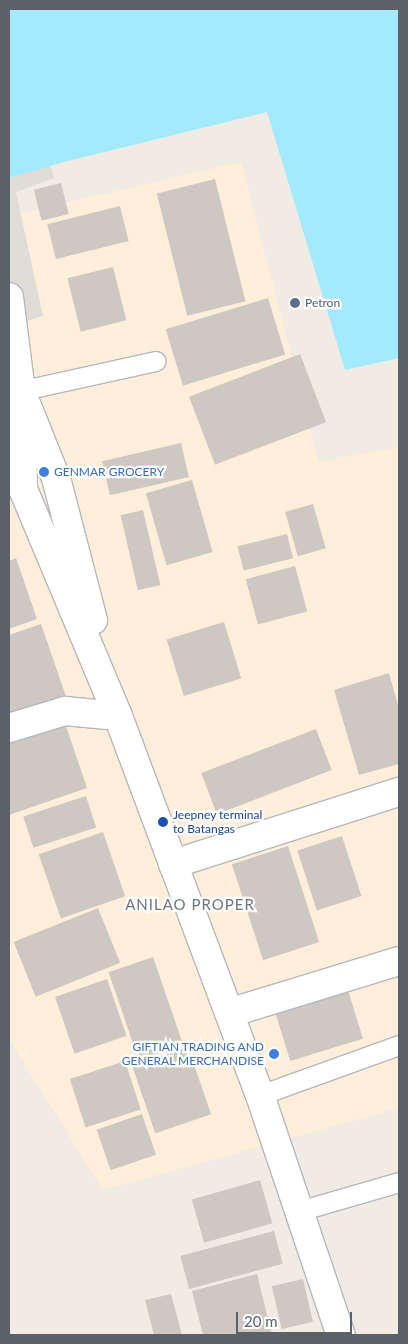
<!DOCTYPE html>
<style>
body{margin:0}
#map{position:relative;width:408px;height:1344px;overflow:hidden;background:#f0ebe3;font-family:Lato,sans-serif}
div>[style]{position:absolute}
.commercial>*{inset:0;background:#ffeed9}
.industrial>*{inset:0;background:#e0ddd8}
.water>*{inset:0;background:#a4eaff}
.building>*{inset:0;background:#cdc8c2;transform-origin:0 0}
.roads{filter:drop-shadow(1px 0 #b4b8bc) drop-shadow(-1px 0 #b4b8bc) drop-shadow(0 1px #b4b8bc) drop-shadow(0 -1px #b4b8bc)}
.lane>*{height:19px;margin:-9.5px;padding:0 9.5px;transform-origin:9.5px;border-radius:9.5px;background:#fff}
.street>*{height:28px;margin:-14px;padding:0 14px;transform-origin:14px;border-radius:14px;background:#fff}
.secondary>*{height:28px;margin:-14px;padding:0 14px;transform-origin:14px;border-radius:14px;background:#fff}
.dots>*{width:14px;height:14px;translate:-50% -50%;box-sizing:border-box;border:2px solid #fff;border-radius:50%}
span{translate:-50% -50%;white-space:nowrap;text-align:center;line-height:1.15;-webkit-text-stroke:4.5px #fff;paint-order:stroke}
.service-label{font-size:12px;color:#4e5e75}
.left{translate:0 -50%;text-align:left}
.shop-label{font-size:12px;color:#366cbe}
.right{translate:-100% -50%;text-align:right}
.transit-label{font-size:12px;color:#164399}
.quarter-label{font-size:15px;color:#6c7578;letter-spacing:1px}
.frame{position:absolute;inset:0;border:10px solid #5b6266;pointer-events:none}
.scale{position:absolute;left:236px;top:1312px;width:116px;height:22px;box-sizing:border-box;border:2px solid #5b6266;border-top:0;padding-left:6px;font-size:15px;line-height:18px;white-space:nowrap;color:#5b6266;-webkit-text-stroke:4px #fff;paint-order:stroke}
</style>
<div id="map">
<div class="commercial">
<i style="clip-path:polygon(241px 162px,319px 462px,399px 447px,399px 1108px,103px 1190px,9px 1040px,9px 216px)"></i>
</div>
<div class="industrial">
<i style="clip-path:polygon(32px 98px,54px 178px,16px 192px,43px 316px,9px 327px,9px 104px)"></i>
</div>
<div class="water">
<i style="clip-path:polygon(9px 9px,399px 9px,399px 358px,345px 370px,267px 112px,68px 161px,9px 178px)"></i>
</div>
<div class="building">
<i style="left:215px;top:179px;width:126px;height:60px;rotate:76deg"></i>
<i style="left:61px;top:183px;width:32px;height:28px;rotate:76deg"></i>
<i style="left:120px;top:206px;width:36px;height:75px;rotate:76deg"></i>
<i style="left:113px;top:267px;width:55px;height:47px;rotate:76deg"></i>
<i style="left:268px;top:298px;width:59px;height:107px;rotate:73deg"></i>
<i style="left:300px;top:354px;width:73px;height:119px;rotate:69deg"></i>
<i style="left:181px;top:443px;width:35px;height:81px;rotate:77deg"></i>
<i style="left:192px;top:480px;width:75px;height:48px;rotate:74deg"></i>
<i style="left:313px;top:504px;width:46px;height:29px;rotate:74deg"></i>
<i style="left:143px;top:510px;width:77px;height:23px;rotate:77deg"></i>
<i style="left:287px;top:534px;width:25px;height:51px;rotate:76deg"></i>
<i style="clip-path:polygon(16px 558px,37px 619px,9px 629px,9px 561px)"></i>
<i style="left:295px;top:566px;width:47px;height:51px;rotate:75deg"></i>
<i style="left:224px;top:622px;width:59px;height:60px;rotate:73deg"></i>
<i style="clip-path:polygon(41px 624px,69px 705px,13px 724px,9px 712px,9px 635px)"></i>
<i style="clip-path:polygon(389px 673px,399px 709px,399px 764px,359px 775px,334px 690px)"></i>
<i style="clip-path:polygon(62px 714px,87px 788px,9px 815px,9px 733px)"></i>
<i style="left:316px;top:729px;width:44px;height:123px;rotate:69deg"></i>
<i style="left:86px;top:796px;width:33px;height:66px;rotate:72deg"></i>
<i style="left:103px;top:832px;width:68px;height:68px;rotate:71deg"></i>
<i style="left:342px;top:836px;width:63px;height:47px;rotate:72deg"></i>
<i style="left:288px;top:846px;width:101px;height:59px;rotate:72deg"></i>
<i style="left:98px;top:908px;width:59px;height:91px;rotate:68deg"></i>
<i style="left:153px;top:957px;width:93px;height:47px;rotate:71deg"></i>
<i style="left:107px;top:979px;width:60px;height:55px;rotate:71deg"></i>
<i style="left:348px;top:990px;width:51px;height:76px;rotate:73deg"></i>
<i style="left:188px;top:1047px;width:71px;height:59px;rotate:71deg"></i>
<i style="left:125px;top:1061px;width:51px;height:58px;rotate:72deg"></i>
<i style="left:142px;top:1114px;width:43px;height:48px;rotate:71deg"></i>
<i style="left:260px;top:1180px;width:45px;height:71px;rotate:74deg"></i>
<i style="left:274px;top:1231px;width:34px;height:97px;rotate:75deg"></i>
<i style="clip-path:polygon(257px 1274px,272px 1335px,203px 1335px,192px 1291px)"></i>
<i style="left:303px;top:1279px;width:44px;height:32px;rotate:77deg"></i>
<i style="clip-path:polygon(171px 1294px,182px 1335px,154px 1335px,145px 1300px)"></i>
</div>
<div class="roads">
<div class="lane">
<i style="left:10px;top:393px;width:149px;rotate:-12.4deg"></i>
<i style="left:260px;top:1095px;width:148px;rotate:-19.8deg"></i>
<i style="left:299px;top:1211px;width:104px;rotate:-16.2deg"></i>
</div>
<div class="street">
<i style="left:9px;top:728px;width:59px;rotate:-16.9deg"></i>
<i style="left:65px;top:711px;width:53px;rotate:5.4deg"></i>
<i style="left:173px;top:864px;width:237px;rotate:-17.7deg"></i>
<i style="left:229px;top:1013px;width:178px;rotate:-17deg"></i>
</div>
<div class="secondary">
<i style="left:9px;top:297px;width:96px;rotate:82.8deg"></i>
<i style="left:21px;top:392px;width:97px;rotate:88.8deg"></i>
<i style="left:23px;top:489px;width:246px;rotate:67.3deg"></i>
<i style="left:118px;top:716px;width:405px;rotate:69.5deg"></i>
<i style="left:260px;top:1095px;width:253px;rotate:71.4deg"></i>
<i style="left:27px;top:406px;width:78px;rotate:68.1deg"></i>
<i style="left:56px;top:478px;width:147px;rotate:75.4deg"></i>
</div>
</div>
<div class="dots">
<i style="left:295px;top:303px;background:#5c6f8a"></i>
<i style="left:44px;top:472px;background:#3f7fe0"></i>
<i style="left:163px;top:822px;background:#1a4fb4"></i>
<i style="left:274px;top:1054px;background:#3f7fe0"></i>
</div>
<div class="service-label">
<span class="left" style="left:305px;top:303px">Petron</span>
</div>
<div class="shop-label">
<span class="left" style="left:54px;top:472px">GENMAR GROCERY</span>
<span class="right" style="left:264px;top:1054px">GIFTIAN TRADING AND<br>GENERAL MERCHANDISE</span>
</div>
<div class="transit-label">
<span class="left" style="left:173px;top:822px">Jeepney terminal<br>to Batangas</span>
</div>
<div class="quarter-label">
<span style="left:190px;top:905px">ANILAO PROPER</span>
</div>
<div class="frame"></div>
<div class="scale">20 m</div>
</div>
